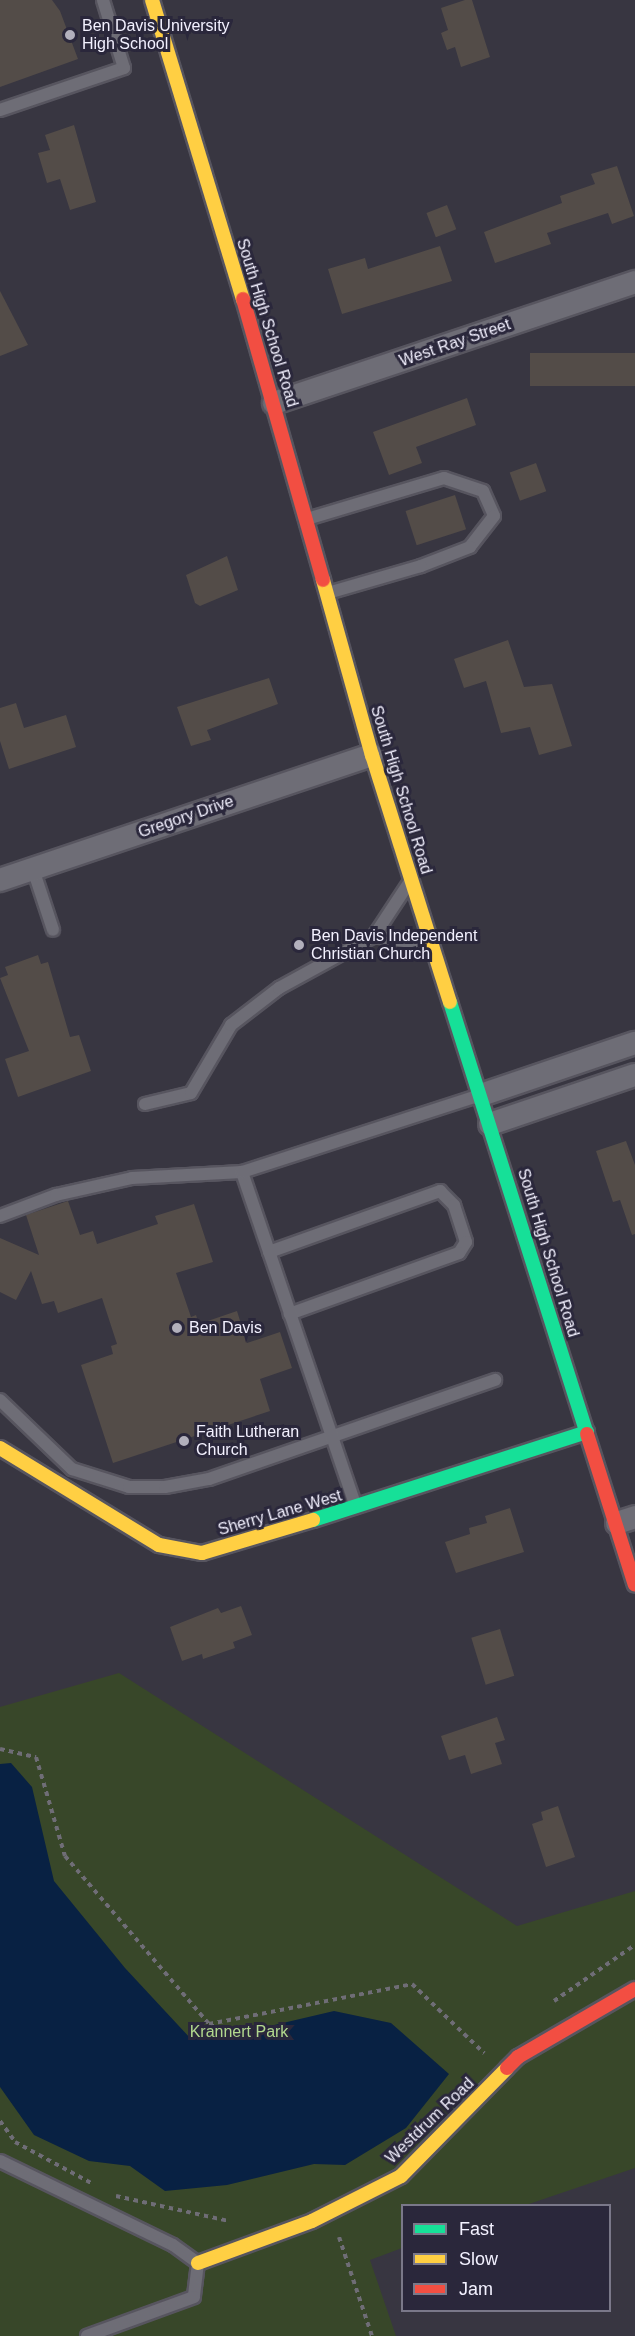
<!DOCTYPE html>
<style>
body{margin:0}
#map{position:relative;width:635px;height:2336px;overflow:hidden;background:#383641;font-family:Arial,sans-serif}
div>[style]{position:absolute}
.green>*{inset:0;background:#384729}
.water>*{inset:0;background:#082143}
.building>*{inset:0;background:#534c48;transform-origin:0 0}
.path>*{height:4px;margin-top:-2px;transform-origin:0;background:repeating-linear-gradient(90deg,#6f6d76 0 4.5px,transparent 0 9px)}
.roads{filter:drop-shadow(2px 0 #57555f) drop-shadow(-2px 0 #57555f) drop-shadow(0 2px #57555f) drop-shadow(0 -2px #57555f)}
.lane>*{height:12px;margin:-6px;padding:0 6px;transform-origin:6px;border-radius:6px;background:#6e6d76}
.street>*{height:22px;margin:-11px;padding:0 11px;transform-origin:11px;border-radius:11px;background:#6e6d76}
.fast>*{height:14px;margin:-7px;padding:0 7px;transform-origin:7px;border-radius:7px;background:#16e098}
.slow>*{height:14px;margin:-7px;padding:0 7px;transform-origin:7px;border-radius:7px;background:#ffcf43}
.jam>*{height:14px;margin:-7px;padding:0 7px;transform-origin:7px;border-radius:7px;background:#f24e42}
.dots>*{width:16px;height:16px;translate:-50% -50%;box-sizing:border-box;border:3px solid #2a273b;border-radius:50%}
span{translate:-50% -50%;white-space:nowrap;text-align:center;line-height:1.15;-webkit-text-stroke:6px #2a273b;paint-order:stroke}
.poi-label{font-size:16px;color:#f3f1ff}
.left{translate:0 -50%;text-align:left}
.street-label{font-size:16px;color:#f3f1ff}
.park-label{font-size:16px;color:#b2d88e}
.legend{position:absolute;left:401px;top:2204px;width:210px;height:108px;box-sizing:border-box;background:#2a273b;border:2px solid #7a7889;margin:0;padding:8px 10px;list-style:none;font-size:18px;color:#f3f1ff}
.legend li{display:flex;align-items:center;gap:12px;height:30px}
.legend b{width:30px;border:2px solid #7a7889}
</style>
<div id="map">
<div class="green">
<i style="clip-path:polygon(119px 1673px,517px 1926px,635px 1891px,635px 2168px,526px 2205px,402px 2206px,402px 2248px,370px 2260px,396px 2336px,0 2336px,0 1707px)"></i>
</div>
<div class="water">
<i style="clip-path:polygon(11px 1763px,32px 1787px,54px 1881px,125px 1968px,191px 2039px,214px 2039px,334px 2011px,391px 2023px,449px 2074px,406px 2128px,345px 2165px,314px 2164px,227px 2185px,165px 2191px,130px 2166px,89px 2161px,34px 2135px,0 2087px,0 1764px)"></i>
</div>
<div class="building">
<i style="clip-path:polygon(0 0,52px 0,60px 11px,78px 59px,0 87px)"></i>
<i style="clip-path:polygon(465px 0,472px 0,490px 57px,461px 67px,455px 47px,447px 50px,441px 33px,448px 30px,441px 8px)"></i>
<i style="clip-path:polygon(74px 125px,96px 202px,70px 210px,60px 179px,47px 183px,38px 153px,50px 150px,45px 135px)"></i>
<i style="clip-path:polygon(617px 166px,634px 216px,612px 224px,608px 213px,547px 233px,551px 244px,495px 263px,484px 232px,562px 203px,560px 196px,595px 184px,591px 174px)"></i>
<i style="left:447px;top:205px;width:26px;height:22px;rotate:69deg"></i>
<i style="clip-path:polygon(440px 246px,452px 281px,342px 314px,328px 269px,365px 258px,368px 269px)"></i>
<i style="clip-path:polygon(0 291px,28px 345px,0 356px)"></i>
<i style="left:635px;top:353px;width:33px;height:105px;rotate:90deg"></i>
<i style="clip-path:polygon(467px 398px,476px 425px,416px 447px,422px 463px,389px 475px,373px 432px)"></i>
<i style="left:536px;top:463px;width:30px;height:28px;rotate:70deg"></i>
<i style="left:455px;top:495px;width:36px;height:52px;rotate:72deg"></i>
<i style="clip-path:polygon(227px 556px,238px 590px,200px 606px,195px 603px,186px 575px)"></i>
<i style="clip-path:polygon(508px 640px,524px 687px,552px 684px,572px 746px,539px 755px,530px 727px,501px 733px,486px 681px,464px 688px,454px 659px)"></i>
<i style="clip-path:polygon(269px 678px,278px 704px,207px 730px,211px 740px,191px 746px,177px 707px)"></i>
<i style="clip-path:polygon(16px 703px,24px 728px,66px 715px,76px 747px,9px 769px,0 741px,0 708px)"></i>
<i style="clip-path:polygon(38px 955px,41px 964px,48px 962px,70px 1037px,79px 1035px,91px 1071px,18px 1097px,5px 1059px,29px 1051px,0 978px,8px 975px,5px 967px)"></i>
<i style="clip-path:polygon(626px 1141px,635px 1165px,635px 1234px,632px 1235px,620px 1200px,613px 1202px,596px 1151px)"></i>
<i style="clip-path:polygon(68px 1201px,80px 1235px,93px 1231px,97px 1244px,158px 1224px,155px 1216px,194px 1204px,213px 1262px,176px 1273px,191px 1317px,196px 1315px,199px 1324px,237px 1311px,247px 1343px,280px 1332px,292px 1368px,260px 1379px,270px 1411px,113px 1463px,81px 1365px,113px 1354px,111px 1346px,117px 1344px,102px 1298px,58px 1313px,54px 1301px,42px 1304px,31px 1271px,16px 1300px,0 1292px,0 1238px,39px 1255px,26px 1215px)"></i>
<i style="clip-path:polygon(510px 1508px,524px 1552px,456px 1573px,445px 1542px,470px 1534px,469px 1528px,487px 1523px,485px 1516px)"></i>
<i style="clip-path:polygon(241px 1606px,252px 1635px,233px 1642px,235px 1648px,203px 1659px,202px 1654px,182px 1661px,170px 1627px,218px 1608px,221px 1613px)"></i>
<i style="left:500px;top:1629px;width:49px;height:30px;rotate:73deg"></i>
<i style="clip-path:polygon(497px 1717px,505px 1740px,495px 1743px,502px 1764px,471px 1774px,465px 1755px,449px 1760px,441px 1736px)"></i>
<i style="clip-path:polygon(558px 1806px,575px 1857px,546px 1867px,532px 1824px,543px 1820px,541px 1812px)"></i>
</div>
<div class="path">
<i style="left:0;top:1749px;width:37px;rotate:13deg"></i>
<i style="left:36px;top:1757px;width:103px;rotate:73.7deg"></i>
<i style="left:65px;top:1856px;width:221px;rotate:49.4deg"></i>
<i style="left:209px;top:2024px;width:207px;rotate:-11.1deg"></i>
<i style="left:412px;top:1984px;width:100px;rotate:43.8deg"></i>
<i style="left:554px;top:2001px;width:98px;rotate:-34.7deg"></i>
<i style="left:0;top:2121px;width:26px;rotate:54deg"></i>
<i style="left:15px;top:2142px;width:86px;rotate:28.3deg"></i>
<i style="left:116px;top:2196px;width:116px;rotate:12.5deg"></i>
<i style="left:339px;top:2237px;width:104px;rotate:71.6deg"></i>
</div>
<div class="roads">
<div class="lane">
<i style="left:0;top:110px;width:131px;rotate:-18.7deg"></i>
<i style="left:124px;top:68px;width:71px;rotate:-107.2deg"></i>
<i style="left:307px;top:519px;width:143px;rotate:-16.7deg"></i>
<i style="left:444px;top:478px;width:41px;rotate:18.4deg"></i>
<i style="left:483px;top:491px;width:27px;rotate:66deg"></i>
<i style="left:494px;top:516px;width:39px;rotate:128deg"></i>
<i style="left:470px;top:547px;width:53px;rotate:158.8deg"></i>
<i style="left:421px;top:566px;width:97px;rotate:163.8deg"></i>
<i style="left:33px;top:869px;width:64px;rotate:71.8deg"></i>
<i style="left:374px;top:936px;width:56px;rotate:9.3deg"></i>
<i style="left:145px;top:1104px;width:47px;rotate:-13.4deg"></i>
<i style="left:191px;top:1093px;width:79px;rotate:-59.5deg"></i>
<i style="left:231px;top:1025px;width:61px;rotate:-37.6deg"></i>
<i style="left:279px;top:988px;width:108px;rotate:-28.7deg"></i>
<i style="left:374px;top:936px;width:64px;rotate:-56.6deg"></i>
<i style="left:0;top:1216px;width:60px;rotate:-20.6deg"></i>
<i style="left:56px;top:1195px;width:78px;rotate:-12.6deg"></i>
<i style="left:132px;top:1178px;width:110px;rotate:-3.1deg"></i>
<i style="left:269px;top:1252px;width:182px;rotate:-19.6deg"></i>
<i style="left:440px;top:1191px;width:20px;rotate:45deg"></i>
<i style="left:454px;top:1205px;width:39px;rotate:72deg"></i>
<i style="left:466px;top:1242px;width:13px;rotate:122deg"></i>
<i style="left:459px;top:1253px;width:180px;rotate:160.2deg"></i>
<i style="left:0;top:1400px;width:100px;rotate:43.8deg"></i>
<i style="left:72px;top:1469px;width:60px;rotate:17.5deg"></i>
<i style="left:129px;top:1487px;width:36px"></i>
<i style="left:165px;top:1487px;width:45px;rotate:-10.3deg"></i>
<i style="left:209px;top:1479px;width:303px;rotate:-19.1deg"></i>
<i style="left:356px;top:1507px;width:354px;rotate:-108.8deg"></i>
<i style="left:242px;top:1172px;width:247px;rotate:-17.9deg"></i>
<i style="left:0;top:2161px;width:192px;rotate:25.9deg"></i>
<i style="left:173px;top:2245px;width:31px;rotate:36deg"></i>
<i style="left:198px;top:2263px;width:34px;rotate:97deg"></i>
<i style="left:194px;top:2297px;width:114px;rotate:160deg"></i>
</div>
<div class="street">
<i style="left:274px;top:403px;width:381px;rotate:-18.5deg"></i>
<i style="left:0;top:880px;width:392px;rotate:-18.6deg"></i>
<i style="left:481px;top:1095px;width:163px;rotate:-18.7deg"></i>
<i style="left:490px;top:1124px;width:153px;rotate:-18.7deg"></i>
<i style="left:617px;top:1523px;width:19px;rotate:-18deg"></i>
</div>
<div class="fast">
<i style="left:450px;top:1002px;width:453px;rotate:72.4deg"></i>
<i style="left:313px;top:1520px;width:288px;rotate:-17.8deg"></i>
</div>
<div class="slow">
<i style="left:152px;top:0;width:313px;rotate:73.1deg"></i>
<i style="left:323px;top:580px;width:182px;rotate:74.4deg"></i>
<i style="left:372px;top:755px;width:259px;rotate:72.5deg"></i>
<i style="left:0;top:1448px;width:186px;rotate:31.4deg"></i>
<i style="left:159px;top:1545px;width:44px;rotate:10.5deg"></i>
<i style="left:202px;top:1553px;width:116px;rotate:-16.6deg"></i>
<i style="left:198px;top:2263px;width:121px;rotate:-20.2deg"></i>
<i style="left:312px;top:2221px;width:100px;rotate:-26.8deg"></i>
<i style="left:401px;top:2176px;width:151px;rotate:-45.5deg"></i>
</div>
<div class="jam">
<i style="left:243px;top:299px;width:292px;rotate:74.1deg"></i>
<i style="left:587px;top:1434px;width:158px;rotate:72.4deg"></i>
<i style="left:507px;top:2068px;width:16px;rotate:-45deg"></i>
<i style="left:518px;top:2057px;width:135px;rotate:-30.2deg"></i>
</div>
</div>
<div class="dots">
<i style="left:70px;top:35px;background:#b2b0bc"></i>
<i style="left:299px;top:945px;background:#b2b0bc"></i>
<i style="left:177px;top:1328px;background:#b2b0bc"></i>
<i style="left:184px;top:1441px;background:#b2b0bc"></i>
</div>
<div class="poi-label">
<span class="left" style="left:82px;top:35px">Ben Davis University<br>High School</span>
<span class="left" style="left:311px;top:945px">Ben Davis Independent<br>Christian Church</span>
<span class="left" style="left:189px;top:1328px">Ben Davis</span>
<span class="left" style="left:196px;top:1441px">Faith Lutheran<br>Church</span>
</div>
<div class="street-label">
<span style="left:267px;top:323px;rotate:73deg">South High School Road</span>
<span style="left:455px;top:343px;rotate:-19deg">West Ray Street</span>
<span style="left:401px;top:790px;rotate:73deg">South High School Road</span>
<span style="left:186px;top:817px;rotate:-19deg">Gregory Drive</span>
<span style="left:548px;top:1253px;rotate:73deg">South High School Road</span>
<span style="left:280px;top:1513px;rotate:-16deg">Sherry Lane West</span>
<span style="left:430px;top:2121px;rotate:-44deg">Westdrum Road</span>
</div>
<div class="park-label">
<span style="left:239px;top:2032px">Krannert Park</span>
</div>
<ul class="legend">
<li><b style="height:8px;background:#16e098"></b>Fast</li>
<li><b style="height:8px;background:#ffcf43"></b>Slow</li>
<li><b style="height:8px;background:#f24e42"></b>Jam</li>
</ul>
</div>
